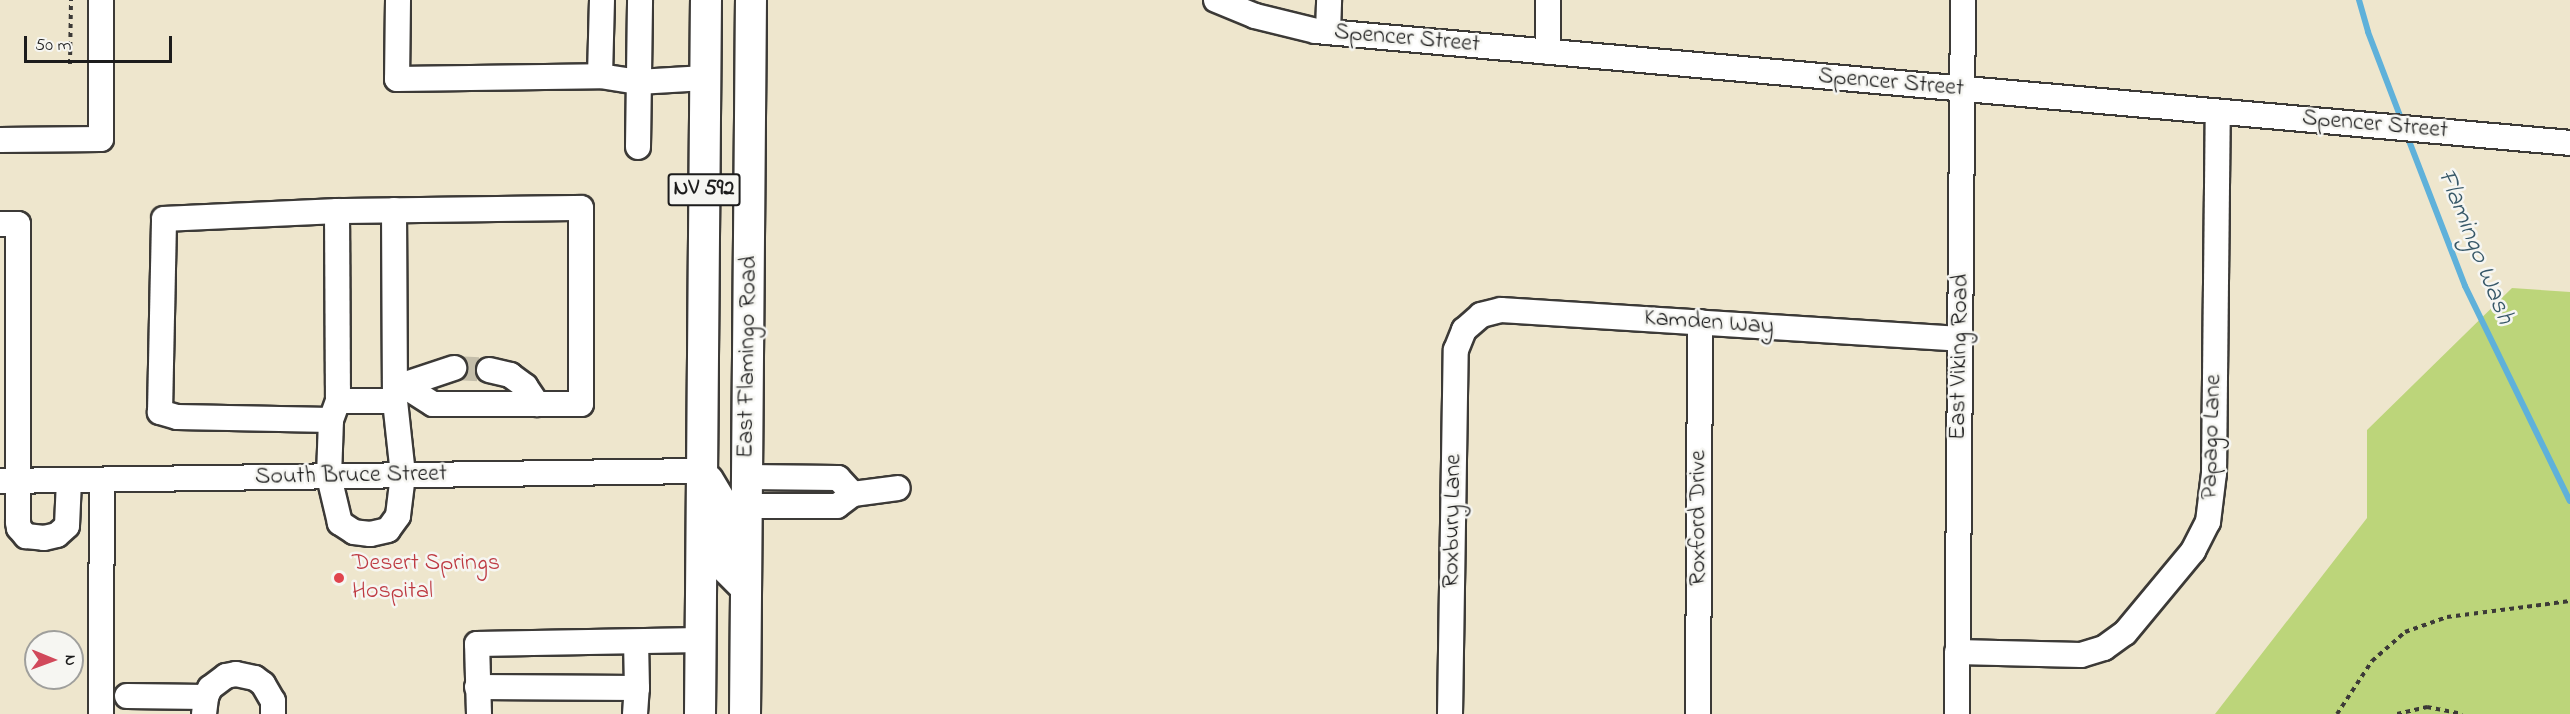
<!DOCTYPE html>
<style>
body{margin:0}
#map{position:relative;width:2570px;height:714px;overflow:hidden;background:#eee6cd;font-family:"Indie Flower",sans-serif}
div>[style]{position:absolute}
.green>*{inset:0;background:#bcd57a}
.stream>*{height:6px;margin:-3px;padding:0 3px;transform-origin:3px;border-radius:3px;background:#5fb1da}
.minor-tunnel>*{height:24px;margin-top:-12px;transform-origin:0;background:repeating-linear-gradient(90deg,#c4beaa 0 24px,transparent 0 36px)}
.path>*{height:4px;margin-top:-2px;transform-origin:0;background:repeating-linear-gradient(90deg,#3c3a37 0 4.5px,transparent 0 9px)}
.roads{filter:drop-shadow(2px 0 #3c3a37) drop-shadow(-2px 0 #3c3a37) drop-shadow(0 2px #3c3a37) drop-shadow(0 -2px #3c3a37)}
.minor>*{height:24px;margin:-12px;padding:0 12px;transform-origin:12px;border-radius:12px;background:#fff}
.major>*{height:30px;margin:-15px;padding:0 15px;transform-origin:15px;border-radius:15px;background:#fff}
.dots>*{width:16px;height:16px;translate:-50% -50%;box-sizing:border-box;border:3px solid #f6f6f2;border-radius:50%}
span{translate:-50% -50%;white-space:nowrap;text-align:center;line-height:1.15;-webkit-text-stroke:5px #f6f6f2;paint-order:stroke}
.shield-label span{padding:2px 4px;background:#f6f6f2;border:2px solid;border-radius:4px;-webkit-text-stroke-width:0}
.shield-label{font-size:22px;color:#1c1c1c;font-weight:700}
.street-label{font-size:24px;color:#1c1c1c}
.health-label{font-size:24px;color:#be3a42}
.left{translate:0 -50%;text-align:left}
.water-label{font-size:26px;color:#375868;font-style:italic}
.north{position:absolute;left:24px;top:630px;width:60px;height:60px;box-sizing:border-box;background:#f6f6f2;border:2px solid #9f9f9c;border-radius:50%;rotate:91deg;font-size:16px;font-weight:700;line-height:24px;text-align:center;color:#1c1c1c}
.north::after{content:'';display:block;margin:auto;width:21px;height:27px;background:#d1495b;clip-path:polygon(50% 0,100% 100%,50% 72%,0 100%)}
.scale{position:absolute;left:24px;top:36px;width:148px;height:27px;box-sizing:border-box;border:3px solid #1c1c1c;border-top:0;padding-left:8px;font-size:18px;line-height:21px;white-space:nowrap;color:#1c1c1c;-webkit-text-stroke:4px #f6f6f2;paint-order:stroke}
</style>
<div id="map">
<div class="green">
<i style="clip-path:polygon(2512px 288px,2570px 292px,2570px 714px,2215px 714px,2367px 518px,2367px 430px)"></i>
</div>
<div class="stream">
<i style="left:2359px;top:0;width:33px;rotate:74deg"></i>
<i style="left:2368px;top:32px;width:95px;rotate:69.1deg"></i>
<i style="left:2406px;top:133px;width:164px;rotate:68.9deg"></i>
<i style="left:2465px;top:286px;width:239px;rotate:64deg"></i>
</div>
<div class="minor-tunnel">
<i style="left:454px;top:368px;width:35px;rotate:3deg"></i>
</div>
<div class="path">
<i style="left:70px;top:64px;width:64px;rotate:-89.1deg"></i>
<i style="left:2337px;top:714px;width:64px;rotate:-56.6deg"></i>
<i style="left:2372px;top:661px;width:44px;rotate:-41.3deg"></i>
<i style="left:2405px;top:632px;width:45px;rotate:-19.7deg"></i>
<i style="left:2447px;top:617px;width:124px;rotate:-7.4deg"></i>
<i style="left:2397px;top:714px;width:31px;rotate:-13deg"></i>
<i style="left:2427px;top:707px;width:36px;rotate:11deg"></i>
</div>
<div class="roads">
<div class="minor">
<i style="left:398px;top:0;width:79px;rotate:90.7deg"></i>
<i style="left:397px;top:79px;width:203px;rotate:-0.8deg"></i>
<i style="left:600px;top:76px;width:38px;rotate:9deg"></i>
<i style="left:638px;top:82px;width:67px;rotate:-3.4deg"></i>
<i style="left:1216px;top:0;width:42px;rotate:22.3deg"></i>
<i style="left:1255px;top:16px;width:63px;rotate:13.8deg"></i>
<i style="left:1316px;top:31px;width:1259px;rotate:5.1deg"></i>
<i style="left:1328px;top:32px;width:32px;rotate:-88deg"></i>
<i style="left:1548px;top:52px;width:52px;rotate:-90deg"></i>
<i style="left:600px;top:76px;width:76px;rotate:-88.5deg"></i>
<i style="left:0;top:140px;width:101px;rotate:-0.6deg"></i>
<i style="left:101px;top:139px;width:139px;rotate:-90deg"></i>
<i style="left:638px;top:147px;width:147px;rotate:-89.2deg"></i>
<i style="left:394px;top:210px;width:185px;rotate:89.7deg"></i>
<i style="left:0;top:224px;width:18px"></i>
<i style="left:18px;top:224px;width:298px;rotate:90deg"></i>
<i style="left:18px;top:522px;width:6px;rotate:81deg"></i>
<i style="left:19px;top:528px;width:11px;rotate:49deg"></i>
<i style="left:26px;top:536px;width:18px;rotate:6deg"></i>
<i style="left:44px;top:538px;width:13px;rotate:-13deg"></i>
<i style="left:57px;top:535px;width:13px;rotate:-42deg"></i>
<i style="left:67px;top:526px;width:46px;rotate:-87.5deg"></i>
<i style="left:489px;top:370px;width:22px;rotate:13deg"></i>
<i style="left:510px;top:375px;width:19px;rotate:36deg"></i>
<i style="left:525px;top:386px;width:22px;rotate:56deg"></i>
<i style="left:403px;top:385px;width:54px;rotate:-18.4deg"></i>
<i style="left:338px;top:401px;width:190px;rotate:-90.3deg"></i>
<i style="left:337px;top:211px;width:244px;rotate:-0.7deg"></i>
<i style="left:581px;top:208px;width:196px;rotate:90deg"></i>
<i style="left:581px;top:404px;width:148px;rotate:180deg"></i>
<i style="left:433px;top:404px;width:45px;rotate:-147.7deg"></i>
<i style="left:395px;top:380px;width:21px;rotate:90deg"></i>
<i style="left:395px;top:401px;width:74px;rotate:83.8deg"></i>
<i style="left:403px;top:475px;width:41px;rotate:97deg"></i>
<i style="left:398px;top:516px;width:17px;rotate:126deg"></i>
<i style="left:388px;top:530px;width:18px;rotate:167deg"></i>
<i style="left:370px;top:534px;width:16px;rotate:-173deg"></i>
<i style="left:354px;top:532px;width:17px;rotate:-147deg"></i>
<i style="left:340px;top:523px;width:47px;rotate:-103.4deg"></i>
<i style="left:329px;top:477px;width:57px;rotate:-88deg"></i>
<i style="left:331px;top:420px;width:20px;rotate:-70deg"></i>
<i style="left:338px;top:401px;width:57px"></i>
<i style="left:331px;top:420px;width:154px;rotate:-178.9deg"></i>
<i style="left:177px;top:417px;width:18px;rotate:-164deg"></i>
<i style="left:160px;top:412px;width:193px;rotate:-88.8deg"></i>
<i style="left:164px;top:219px;width:173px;rotate:-2.6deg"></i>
<i style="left:746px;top:477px;width:92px;rotate:0.6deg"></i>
<i style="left:838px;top:478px;width:22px;rotate:47deg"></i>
<i style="left:0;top:481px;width:702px;rotate:-0.82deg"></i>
<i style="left:746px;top:506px;width:91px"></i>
<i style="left:837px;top:506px;width:20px;rotate:-37deg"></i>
<i style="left:853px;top:494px;width:45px;rotate:-7.6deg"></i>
<i style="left:1957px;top:652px;width:124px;rotate:1.4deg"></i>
<i style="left:2081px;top:655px;width:24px;rotate:-17deg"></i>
<i style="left:2104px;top:648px;width:26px;rotate:-36deg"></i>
<i style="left:2125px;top:633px;width:107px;rotate:-50.3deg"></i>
<i style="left:2193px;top:551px;width:33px;rotate:-63deg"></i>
<i style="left:2208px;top:522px;width:49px;rotate:-83deg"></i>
<i style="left:2214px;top:473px;width:361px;rotate:-89.4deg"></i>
<i style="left:477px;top:687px;width:160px;rotate:0.4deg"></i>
<i style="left:127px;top:696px;width:79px;rotate:0.7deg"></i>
<i style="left:101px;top:714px;width:234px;rotate:-89.8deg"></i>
<i style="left:204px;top:714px;width:17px;rotate:-83deg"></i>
<i style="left:206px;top:697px;width:10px;rotate:-66deg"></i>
<i style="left:210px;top:688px;width:20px;rotate:-37deg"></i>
<i style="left:226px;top:676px;width:10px;rotate:-11deg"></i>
<i style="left:236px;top:674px;width:19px;rotate:12deg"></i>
<i style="left:255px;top:678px;width:10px;rotate:37deg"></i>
<i style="left:263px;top:684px;width:20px;rotate:60deg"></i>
<i style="left:273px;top:701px;width:13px;rotate:90deg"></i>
<i style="left:479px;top:714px;width:70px;rotate:-91.6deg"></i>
<i style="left:477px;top:644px;width:223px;rotate:-1deg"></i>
<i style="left:635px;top:714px;width:26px;rotate:-86deg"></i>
<i style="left:637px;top:688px;width:46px;rotate:-91.2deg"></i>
<i style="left:1450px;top:714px;width:364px;rotate:-89.1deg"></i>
<i style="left:1456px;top:350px;width:22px;rotate:-68deg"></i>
<i style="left:1464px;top:330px;width:23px;rotate:-41deg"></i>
<i style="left:1481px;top:315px;width:21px;rotate:-14deg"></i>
<i style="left:1501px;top:310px;width:460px;rotate:3.6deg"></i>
<i style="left:1698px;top:714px;width:392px;rotate:-89.7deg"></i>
<i style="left:1957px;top:714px;width:714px;rotate:-89.52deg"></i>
</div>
<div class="major">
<i style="left:708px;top:480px;width:29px;rotate:59deg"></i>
<i style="left:723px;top:505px;width:60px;rotate:90deg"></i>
<i style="left:723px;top:565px;width:31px;rotate:45deg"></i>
<i style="left:700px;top:714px;width:714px;rotate:-89.52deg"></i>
<i style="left:745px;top:714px;width:714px;rotate:-89.52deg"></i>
</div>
</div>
<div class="dots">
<i style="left:339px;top:578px;background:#e0444e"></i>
</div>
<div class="shield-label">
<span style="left:704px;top:190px">NV 592</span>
</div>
<div class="street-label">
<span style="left:1407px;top:39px;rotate:5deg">Spencer Street</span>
<span style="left:1891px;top:83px;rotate:5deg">Spencer Street</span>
<span style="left:2375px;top:125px;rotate:5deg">Spencer Street</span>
<span style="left:1709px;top:323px;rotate:4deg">Kamden Way</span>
<span style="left:748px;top:357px;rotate:-89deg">East Flamingo Road</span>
<span style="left:1960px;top:357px;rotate:-89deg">East Viking Road</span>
<span style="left:2212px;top:437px;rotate:-88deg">Papago Lane</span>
<span style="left:351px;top:476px;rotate:-1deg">South Bruce Street</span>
<span style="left:1699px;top:518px;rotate:-90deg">Roxford Drive</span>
<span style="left:1453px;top:521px;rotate:-89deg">Roxbury Lane</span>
</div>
<div class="health-label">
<span class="left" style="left:352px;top:578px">Desert Springs<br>Hospital</span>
</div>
<div class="water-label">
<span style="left:2474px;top:247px;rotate:68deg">Flamingo Wash</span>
</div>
<div class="north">N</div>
<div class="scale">50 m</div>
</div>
